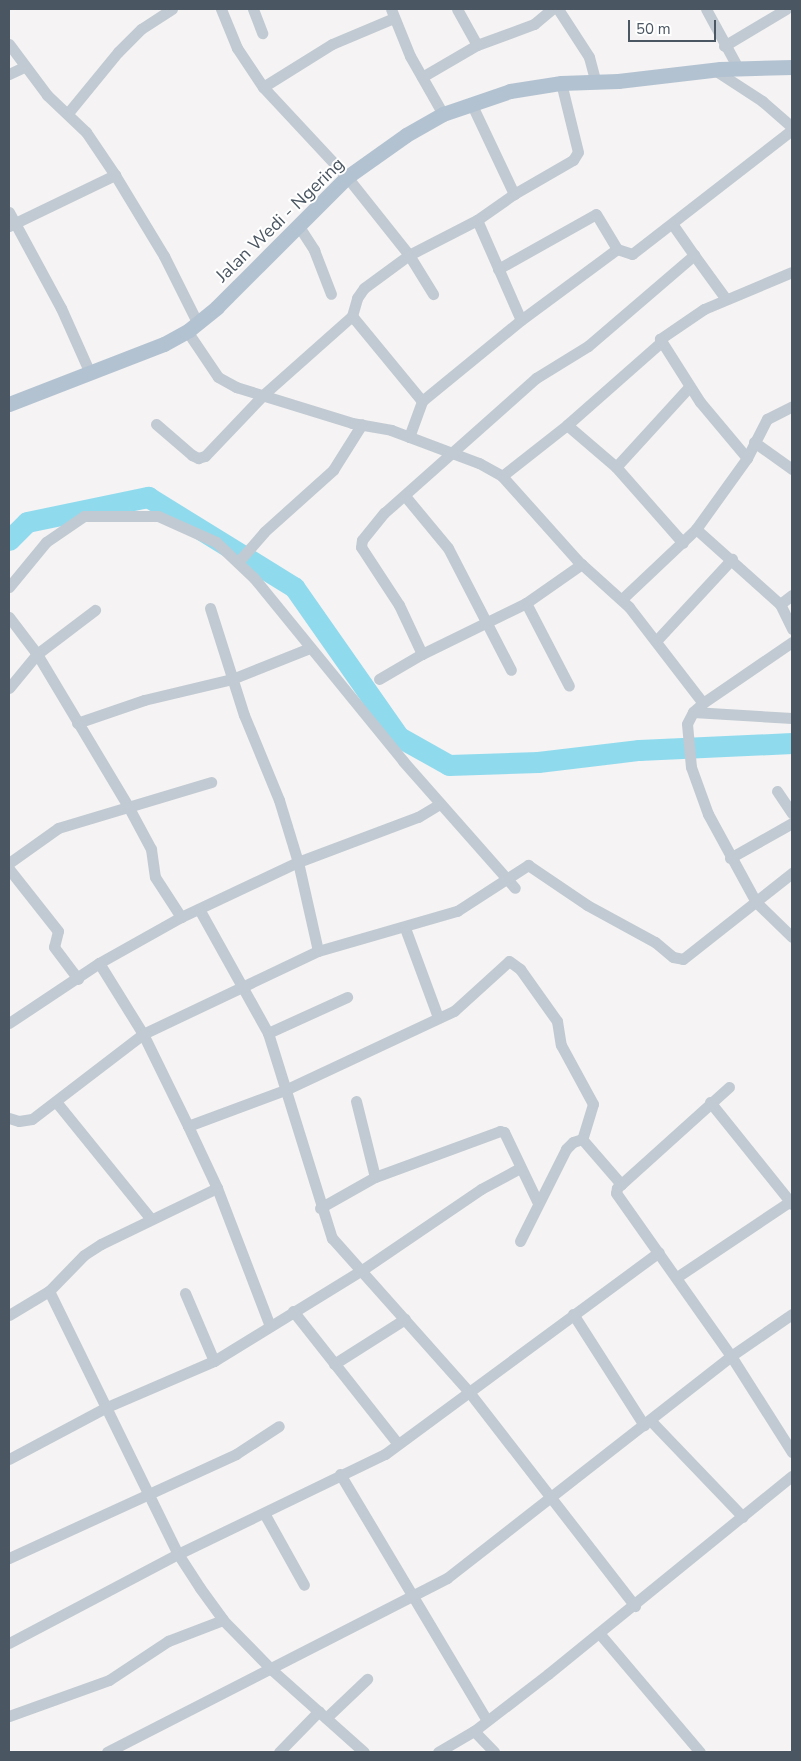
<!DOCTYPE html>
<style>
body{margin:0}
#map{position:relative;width:801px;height:1761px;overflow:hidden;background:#f5f3f3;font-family:"Nunito Sans",sans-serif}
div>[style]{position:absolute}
.river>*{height:21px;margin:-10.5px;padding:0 10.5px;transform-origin:10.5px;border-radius:10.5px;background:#90daee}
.minor>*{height:11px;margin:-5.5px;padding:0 5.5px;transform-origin:5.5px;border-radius:5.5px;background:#c1cad2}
.major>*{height:15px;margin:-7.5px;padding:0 7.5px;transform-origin:7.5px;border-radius:7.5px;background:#b3c2d1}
span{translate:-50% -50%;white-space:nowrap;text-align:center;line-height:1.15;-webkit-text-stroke:4px #fff;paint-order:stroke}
.street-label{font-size:18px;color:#4a5661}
.frame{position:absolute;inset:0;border:10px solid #4a5661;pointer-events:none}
.scale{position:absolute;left:628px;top:20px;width:88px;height:22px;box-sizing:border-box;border:2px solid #4a5661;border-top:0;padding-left:6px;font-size:15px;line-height:18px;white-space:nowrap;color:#4a5661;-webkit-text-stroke:4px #fff;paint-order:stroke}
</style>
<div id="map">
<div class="river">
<i style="left:9px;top:540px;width:25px;rotate:-45deg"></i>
<i style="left:27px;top:522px;width:124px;rotate:-11.7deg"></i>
<i style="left:148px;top:497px;width:172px;rotate:31.7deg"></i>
<i style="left:294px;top:587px;width:183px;rotate:55deg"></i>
<i style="left:399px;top:737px;width:57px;rotate:29.2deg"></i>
<i style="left:449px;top:765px;width:89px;rotate:-1.9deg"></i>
<i style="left:538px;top:762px;width:102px;rotate:-6.8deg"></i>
<i style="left:639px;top:750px;width:153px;rotate:-2.6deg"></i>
</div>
<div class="minor">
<i style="left:221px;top:9px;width:42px;rotate:67.7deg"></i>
<i style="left:237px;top:48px;width:47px;rotate:56.3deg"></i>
<i style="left:263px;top:87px;width:123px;rotate:47deg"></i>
<i style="left:347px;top:177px;width:100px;rotate:51.5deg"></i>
<i style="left:409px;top:255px;width:46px;rotate:58.4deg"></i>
<i style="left:253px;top:9px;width:26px;rotate:69deg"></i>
<i style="left:391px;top:9px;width:51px;rotate:68deg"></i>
<i style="left:410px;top:56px;width:67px;rotate:60.4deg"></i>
<i style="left:457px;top:9px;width:41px;rotate:60.9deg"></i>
<i style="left:477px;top:45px;width:61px;rotate:-20.2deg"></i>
<i style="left:534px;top:24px;width:23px;rotate:-40deg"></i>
<i style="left:558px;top:9px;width:57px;rotate:57.1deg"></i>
<i style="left:589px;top:57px;width:27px;rotate:75deg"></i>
<i style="left:706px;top:9px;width:67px;rotate:61.5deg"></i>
<i style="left:9px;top:44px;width:64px;rotate:53.3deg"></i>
<i style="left:47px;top:95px;width:54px;rotate:43.5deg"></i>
<i style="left:86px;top:132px;width:52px;rotate:56deg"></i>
<i style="left:115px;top:175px;width:95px;rotate:58.8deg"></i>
<i style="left:164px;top:256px;width:76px;rotate:63.4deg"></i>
<i style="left:724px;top:46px;width:72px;rotate:-30.8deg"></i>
<i style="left:713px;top:69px;width:59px;rotate:33.1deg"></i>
<i style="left:762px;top:101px;width:40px;rotate:41deg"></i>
<i style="left:9px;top:74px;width:17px;rotate:-25deg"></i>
<i style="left:422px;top:77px;width:64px;rotate:-30.2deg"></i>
<i style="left:263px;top:87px;width:81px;rotate:-31.9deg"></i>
<i style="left:332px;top:44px;width:67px;rotate:-22.8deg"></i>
<i style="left:471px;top:103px;width:101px;rotate:64.7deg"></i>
<i style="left:68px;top:113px;width:79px;rotate:-50.7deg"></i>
<i style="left:118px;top:52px;width:33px;rotate:-45deg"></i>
<i style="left:141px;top:29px;width:37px;rotate:-33deg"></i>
<i style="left:9px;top:212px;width:109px;rotate:61.6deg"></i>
<i style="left:61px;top:308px;width:69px;rotate:66deg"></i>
<i style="left:477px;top:220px;width:109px;rotate:66.3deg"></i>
<i style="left:298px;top:225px;width:30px;rotate:57deg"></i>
<i style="left:314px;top:250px;width:47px;rotate:68.9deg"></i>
<i style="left:673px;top:225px;width:37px;rotate:55deg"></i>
<i style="left:9px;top:226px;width:118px;rotate:-25.7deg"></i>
<i style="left:498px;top:269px;width:112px;rotate:-29.3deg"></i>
<i style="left:596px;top:214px;width:41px;rotate:59deg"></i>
<i style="left:617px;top:249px;width:16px;rotate:18deg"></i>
<i style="left:632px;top:254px;width:202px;rotate:-37.8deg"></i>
<i style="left:187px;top:331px;width:55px;rotate:56deg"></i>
<i style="left:218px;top:377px;width:21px;rotate:29deg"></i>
<i style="left:236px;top:387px;width:121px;rotate:17.2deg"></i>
<i style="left:352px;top:423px;width:40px;rotate:10deg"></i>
<i style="left:391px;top:430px;width:94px;rotate:20.6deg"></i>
<i style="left:479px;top:463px;width:26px;rotate:29deg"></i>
<i style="left:502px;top:476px;width:113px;rotate:48.2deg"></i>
<i style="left:577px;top:560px;width:70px;rotate:42.1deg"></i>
<i style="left:629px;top:607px;width:121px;rotate:52.4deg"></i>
<i style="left:422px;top:401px;width:128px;rotate:-39.3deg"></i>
<i style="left:521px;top:320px;width:119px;rotate:-36.5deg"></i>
<i style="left:156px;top:424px;width:48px;rotate:40.7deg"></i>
<i style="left:192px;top:455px;width:7px;rotate:27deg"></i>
<i style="left:198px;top:458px;width:7px;rotate:-16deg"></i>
<i style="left:205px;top:456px;width:84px;rotate:-46.4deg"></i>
<i style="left:263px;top:395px;width:119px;rotate:-41.6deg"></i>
<i style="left:567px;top:425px;width:125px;rotate:-41.4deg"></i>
<i style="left:409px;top:437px;width:38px;rotate:-70deg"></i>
<i style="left:422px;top:401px;width:110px;rotate:-129.5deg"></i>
<i style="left:352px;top:316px;width:19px;rotate:-74deg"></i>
<i style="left:357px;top:298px;width:12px;rotate:-55deg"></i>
<i style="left:364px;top:288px;width:56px;rotate:-36.3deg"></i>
<i style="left:409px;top:255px;width:76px;rotate:-27.2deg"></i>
<i style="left:477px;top:220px;width:45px;rotate:-35.1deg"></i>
<i style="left:514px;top:194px;width:68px;rotate:-30deg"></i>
<i style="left:573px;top:160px;width:9px;rotate:-58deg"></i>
<i style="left:578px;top:152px;width:71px;rotate:-103.8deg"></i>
<i style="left:754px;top:442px;width:47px;rotate:35.4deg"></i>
<i style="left:747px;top:458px;width:73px;rotate:-130deg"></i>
<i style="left:700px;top:402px;width:75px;rotate:-122.4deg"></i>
<i style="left:660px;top:339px;width:53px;rotate:-34.3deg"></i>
<i style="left:704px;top:309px;width:95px;rotate:-22.8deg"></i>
<i style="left:616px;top:467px;width:101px;rotate:48.6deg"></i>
<i style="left:502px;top:476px;width:83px;rotate:-38.1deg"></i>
<i style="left:567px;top:425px;width:65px;rotate:40.6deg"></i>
<i style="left:616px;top:467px;width:108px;rotate:-47.6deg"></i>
<i style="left:405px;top:496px;width:67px;rotate:50.4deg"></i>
<i style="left:448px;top:548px;width:137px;rotate:62.7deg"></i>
<i style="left:696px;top:529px;width:113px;rotate:41.8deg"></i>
<i style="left:239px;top:561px;width:38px;rotate:-49deg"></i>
<i style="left:264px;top:532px;width:93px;rotate:-41.9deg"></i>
<i style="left:333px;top:470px;width:54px;rotate:-57.8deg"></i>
<i style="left:9px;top:587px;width:58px;rotate:-50.6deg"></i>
<i style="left:46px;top:542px;width:46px;rotate:-34.4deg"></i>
<i style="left:84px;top:516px;width:74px"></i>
<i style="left:158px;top:516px;width:64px;rotate:24.1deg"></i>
<i style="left:216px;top:542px;width:52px;rotate:43.5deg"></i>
<i style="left:254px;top:578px;width:236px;rotate:50.8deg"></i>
<i style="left:403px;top:761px;width:169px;rotate:48.6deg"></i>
<i style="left:792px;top:595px;width:15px;rotate:143deg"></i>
<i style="left:780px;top:604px;width:28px;rotate:64deg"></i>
<i style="left:622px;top:599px;width:102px;rotate:-43.4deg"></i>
<i style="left:696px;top:529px;width:87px;rotate:-54.3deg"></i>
<i style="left:747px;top:458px;width:44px;rotate:-62.9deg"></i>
<i style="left:767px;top:419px;width:28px;rotate:-27deg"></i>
<i style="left:526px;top:603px;width:68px;rotate:-34.9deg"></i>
<i style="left:210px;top:608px;width:112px;rotate:72.4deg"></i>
<i style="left:244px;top:715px;width:92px;rotate:67.6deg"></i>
<i style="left:279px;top:800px;width:65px;rotate:73deg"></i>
<i style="left:298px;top:862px;width:91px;rotate:77.3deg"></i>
<i style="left:318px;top:951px;width:145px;rotate:-16.1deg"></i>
<i style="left:457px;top:911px;width:85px;rotate:-32.9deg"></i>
<i style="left:528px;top:865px;width:71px;rotate:34.1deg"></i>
<i style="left:587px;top:905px;width:77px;rotate:28.6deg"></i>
<i style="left:655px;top:942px;width:23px;rotate:40deg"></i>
<i style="left:673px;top:957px;width:10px;rotate:11deg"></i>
<i style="left:683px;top:959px;width:139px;rotate:-38.3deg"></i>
<i style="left:9px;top:617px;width:46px;rotate:52.9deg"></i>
<i style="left:37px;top:654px;width:179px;rotate:59.1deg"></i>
<i style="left:129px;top:808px;width:47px;rotate:61.8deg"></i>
<i style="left:151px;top:849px;width:28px;rotate:82deg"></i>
<i style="left:155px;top:877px;width:48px;rotate:57deg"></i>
<i style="left:656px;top:641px;width:112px;rotate:-47.2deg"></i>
<i style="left:792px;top:642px;width:108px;rotate:145.6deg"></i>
<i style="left:703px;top:703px;width:13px;rotate:138deg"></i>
<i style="left:693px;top:712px;width:13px;rotate:117deg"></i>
<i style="left:687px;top:724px;width:43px;rotate:84.7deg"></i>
<i style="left:691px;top:767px;width:50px;rotate:70.1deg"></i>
<i style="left:708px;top:814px;width:100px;rotate:61.4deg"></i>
<i style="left:756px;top:902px;width:50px;rotate:44.2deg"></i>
<i style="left:422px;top:654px;width:54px;rotate:-115.1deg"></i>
<i style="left:399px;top:605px;width:69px;rotate:-123.2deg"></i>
<i style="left:361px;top:547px;width:7px;rotate:-82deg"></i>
<i style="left:362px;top:540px;width:35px;rotate:-51deg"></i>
<i style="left:384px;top:513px;width:203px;rotate:-41.6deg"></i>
<i style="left:536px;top:378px;width:61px;rotate:-31.6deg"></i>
<i style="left:588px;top:346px;width:140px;rotate:-40.6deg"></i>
<i style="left:694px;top:255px;width:54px;rotate:54deg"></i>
<i style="left:379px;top:679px;width:50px;rotate:-30.2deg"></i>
<i style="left:422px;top:654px;width:116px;rotate:-26.1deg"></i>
<i style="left:526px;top:603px;width:93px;rotate:62.6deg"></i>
<i style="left:9px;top:688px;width:44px;rotate:-50.5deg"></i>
<i style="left:37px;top:654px;width:73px;rotate:-37.2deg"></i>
<i style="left:693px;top:712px;width:99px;rotate:3.5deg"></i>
<i style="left:77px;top:723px;width:71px;rotate:-18.9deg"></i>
<i style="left:144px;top:700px;width:90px;rotate:-13.4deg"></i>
<i style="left:232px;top:679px;width:84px;rotate:-21.7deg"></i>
<i style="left:777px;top:791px;width:27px;rotate:56deg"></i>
<i style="left:730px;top:858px;width:71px;rotate:-29.4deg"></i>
<i style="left:9px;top:863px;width:60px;rotate:-35.5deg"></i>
<i style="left:58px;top:828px;width:160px;rotate:-16.7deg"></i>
<i style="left:9px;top:869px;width:79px;rotate:51.7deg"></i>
<i style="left:58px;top:931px;width:16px;rotate:104deg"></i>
<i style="left:54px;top:947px;width:40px;rotate:53deg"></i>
<i style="left:199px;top:909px;width:142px;rotate:60.9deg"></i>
<i style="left:268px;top:1033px;width:215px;rotate:72.7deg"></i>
<i style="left:332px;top:1238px;width:206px;rotate:48.3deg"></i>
<i style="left:469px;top:1392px;width:271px;rotate:52.2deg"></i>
<i style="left:405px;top:928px;width:95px;rotate:69.7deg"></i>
<i style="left:99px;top:963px;width:84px;rotate:58.2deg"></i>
<i style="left:143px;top:1034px;width:102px;rotate:63.9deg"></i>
<i style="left:188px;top:1126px;width:68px;rotate:64.9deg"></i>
<i style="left:217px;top:1188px;width:148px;rotate:69deg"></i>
<i style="left:9px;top:1023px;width:108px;rotate:-33.7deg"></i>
<i style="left:99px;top:963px;width:94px;rotate:-29.3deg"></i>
<i style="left:181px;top:917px;width:129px;rotate:-25.2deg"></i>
<i style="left:298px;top:862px;width:128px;rotate:-20.6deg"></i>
<i style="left:418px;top:817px;width:26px;rotate:-31deg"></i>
<i style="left:268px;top:1033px;width:87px;rotate:-24.5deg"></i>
<i style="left:729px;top:1087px;width:151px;rotate:138deg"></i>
<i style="left:617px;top:1188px;width:5px;rotate:101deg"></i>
<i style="left:616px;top:1193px;width:199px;rotate:54.8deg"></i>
<i style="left:731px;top:1356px;width:114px;rotate:57.6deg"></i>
<i style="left:356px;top:1101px;width:78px;rotate:76deg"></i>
<i style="left:710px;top:1102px;width:131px;rotate:51.2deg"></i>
<i style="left:57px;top:1103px;width:148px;rotate:51deg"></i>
<i style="left:9px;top:1118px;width:10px;rotate:17deg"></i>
<i style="left:19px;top:1121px;width:13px;rotate:-9deg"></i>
<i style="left:32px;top:1119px;width:140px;rotate:-37.4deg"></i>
<i style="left:143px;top:1034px;width:194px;rotate:-25.4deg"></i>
<i style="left:188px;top:1126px;width:103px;rotate:-20.4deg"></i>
<i style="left:285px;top:1090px;width:187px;rotate:-25.1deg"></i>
<i style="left:454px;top:1011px;width:74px;rotate:-42.3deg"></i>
<i style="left:509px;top:961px;width:14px;rotate:36deg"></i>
<i style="left:520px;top:969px;width:64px;rotate:54.6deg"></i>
<i style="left:557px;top:1021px;width:24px;rotate:81deg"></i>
<i style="left:561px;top:1045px;width:67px;rotate:61.5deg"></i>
<i style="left:593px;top:1104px;width:37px;rotate:107deg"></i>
<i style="left:582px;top:1139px;width:60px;rotate:49.1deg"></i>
<i style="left:320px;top:1208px;width:63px;rotate:-29.4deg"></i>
<i style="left:375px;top:1177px;width:133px;rotate:-20.2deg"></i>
<i style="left:500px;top:1131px;width:4px;rotate:14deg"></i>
<i style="left:504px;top:1132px;width:76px;rotate:64.4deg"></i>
<i style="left:520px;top:1241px;width:103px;rotate:-63.4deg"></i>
<i style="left:566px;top:1149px;width:10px;rotate:-45deg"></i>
<i style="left:573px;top:1142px;width:9px;rotate:-18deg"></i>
<i style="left:677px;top:1277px;width:138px;rotate:-33.8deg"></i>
<i style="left:49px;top:1291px;width:293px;rotate:63.9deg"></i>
<i style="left:178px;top:1554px;width:40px;rotate:57.1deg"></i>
<i style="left:200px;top:1588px;width:39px;rotate:54deg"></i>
<i style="left:223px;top:1620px;width:70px;rotate:45.6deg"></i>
<i style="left:272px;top:1670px;width:123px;rotate:41.7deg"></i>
<i style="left:185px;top:1293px;width:74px;rotate:66.9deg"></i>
<i style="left:293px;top:1311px;width:169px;rotate:51.7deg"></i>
<i style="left:573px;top:1314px;width:132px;rotate:57.4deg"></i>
<i style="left:9px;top:1315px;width:47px;rotate:-31deg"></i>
<i style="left:49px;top:1291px;width:50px;rotate:-45.8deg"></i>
<i style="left:84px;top:1255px;width:20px;rotate:-33deg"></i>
<i style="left:101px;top:1244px;width:129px;rotate:-25.8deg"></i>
<i style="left:334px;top:1364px;width:84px;rotate:-32.4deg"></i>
<i style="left:650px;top:1420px;width:134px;rotate:46.2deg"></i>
<i style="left:9px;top:1459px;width:111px;rotate:-28deg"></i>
<i style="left:107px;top:1407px;width:116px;rotate:-23.3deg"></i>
<i style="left:214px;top:1361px;width:174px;rotate:-31.6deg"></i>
<i style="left:362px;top:1270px;width:144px;rotate:-34.2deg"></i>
<i style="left:481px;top:1189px;width:44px;rotate:-28.3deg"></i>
<i style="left:340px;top:1474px;width:287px;rotate:59.2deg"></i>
<i style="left:264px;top:1513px;width:82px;rotate:60.9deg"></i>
<i style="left:9px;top:1558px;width:250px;rotate:-24.6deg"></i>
<i style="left:236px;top:1454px;width:51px;rotate:-33.1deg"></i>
<i style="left:599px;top:1633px;width:156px;rotate:49.7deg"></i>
<i style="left:9px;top:1643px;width:191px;rotate:-27.8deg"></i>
<i style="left:178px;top:1554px;width:230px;rotate:-25.8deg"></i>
<i style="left:385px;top:1454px;width:340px;rotate:-36.4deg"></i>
<i style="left:9px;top:1716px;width:106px;rotate:-19.8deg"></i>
<i style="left:109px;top:1680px;width:71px;rotate:-33.5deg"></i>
<i style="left:168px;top:1641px;width:59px;rotate:-20.9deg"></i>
<i style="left:326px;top:1718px;width:57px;rotate:-43.6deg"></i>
<i style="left:474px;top:1731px;width:29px;rotate:46deg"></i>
<i style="left:107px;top:1752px;width:382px;rotate:-27.1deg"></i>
<i style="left:447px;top:1578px;width:360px;rotate:-38deg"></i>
<i style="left:731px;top:1356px;width:74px;rotate:-34.5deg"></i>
<i style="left:279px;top:1752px;width:57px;rotate:-45.7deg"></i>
<i style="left:438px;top:1752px;width:42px;rotate:-30.3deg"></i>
<i style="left:474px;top:1731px;width:93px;rotate:-37.6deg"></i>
<i style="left:548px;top:1674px;width:314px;rotate:-39.1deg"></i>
</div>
<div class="major">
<i style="left:9px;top:404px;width:166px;rotate:-21.2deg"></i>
<i style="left:164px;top:344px;width:29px;rotate:-29deg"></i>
<i style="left:189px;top:330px;width:36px;rotate:-39deg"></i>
<i style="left:217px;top:307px;width:184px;rotate:-45deg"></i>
<i style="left:347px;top:177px;width:72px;rotate:-35.4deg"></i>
<i style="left:406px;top:135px;width:43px;rotate:-29.6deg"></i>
<i style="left:443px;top:114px;width:71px;rotate:-18.9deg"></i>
<i style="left:510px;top:91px;width:52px;rotate:-8.9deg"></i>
<i style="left:561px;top:83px;width:57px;rotate:-2deg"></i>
<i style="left:618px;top:81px;width:103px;rotate:-6.7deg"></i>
<i style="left:720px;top:69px;width:72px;rotate:-1.6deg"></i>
</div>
<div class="street-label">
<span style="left:280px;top:220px;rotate:-44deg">Jalan Wedi - Ngering</span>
</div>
<div class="frame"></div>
<div class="scale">50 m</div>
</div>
